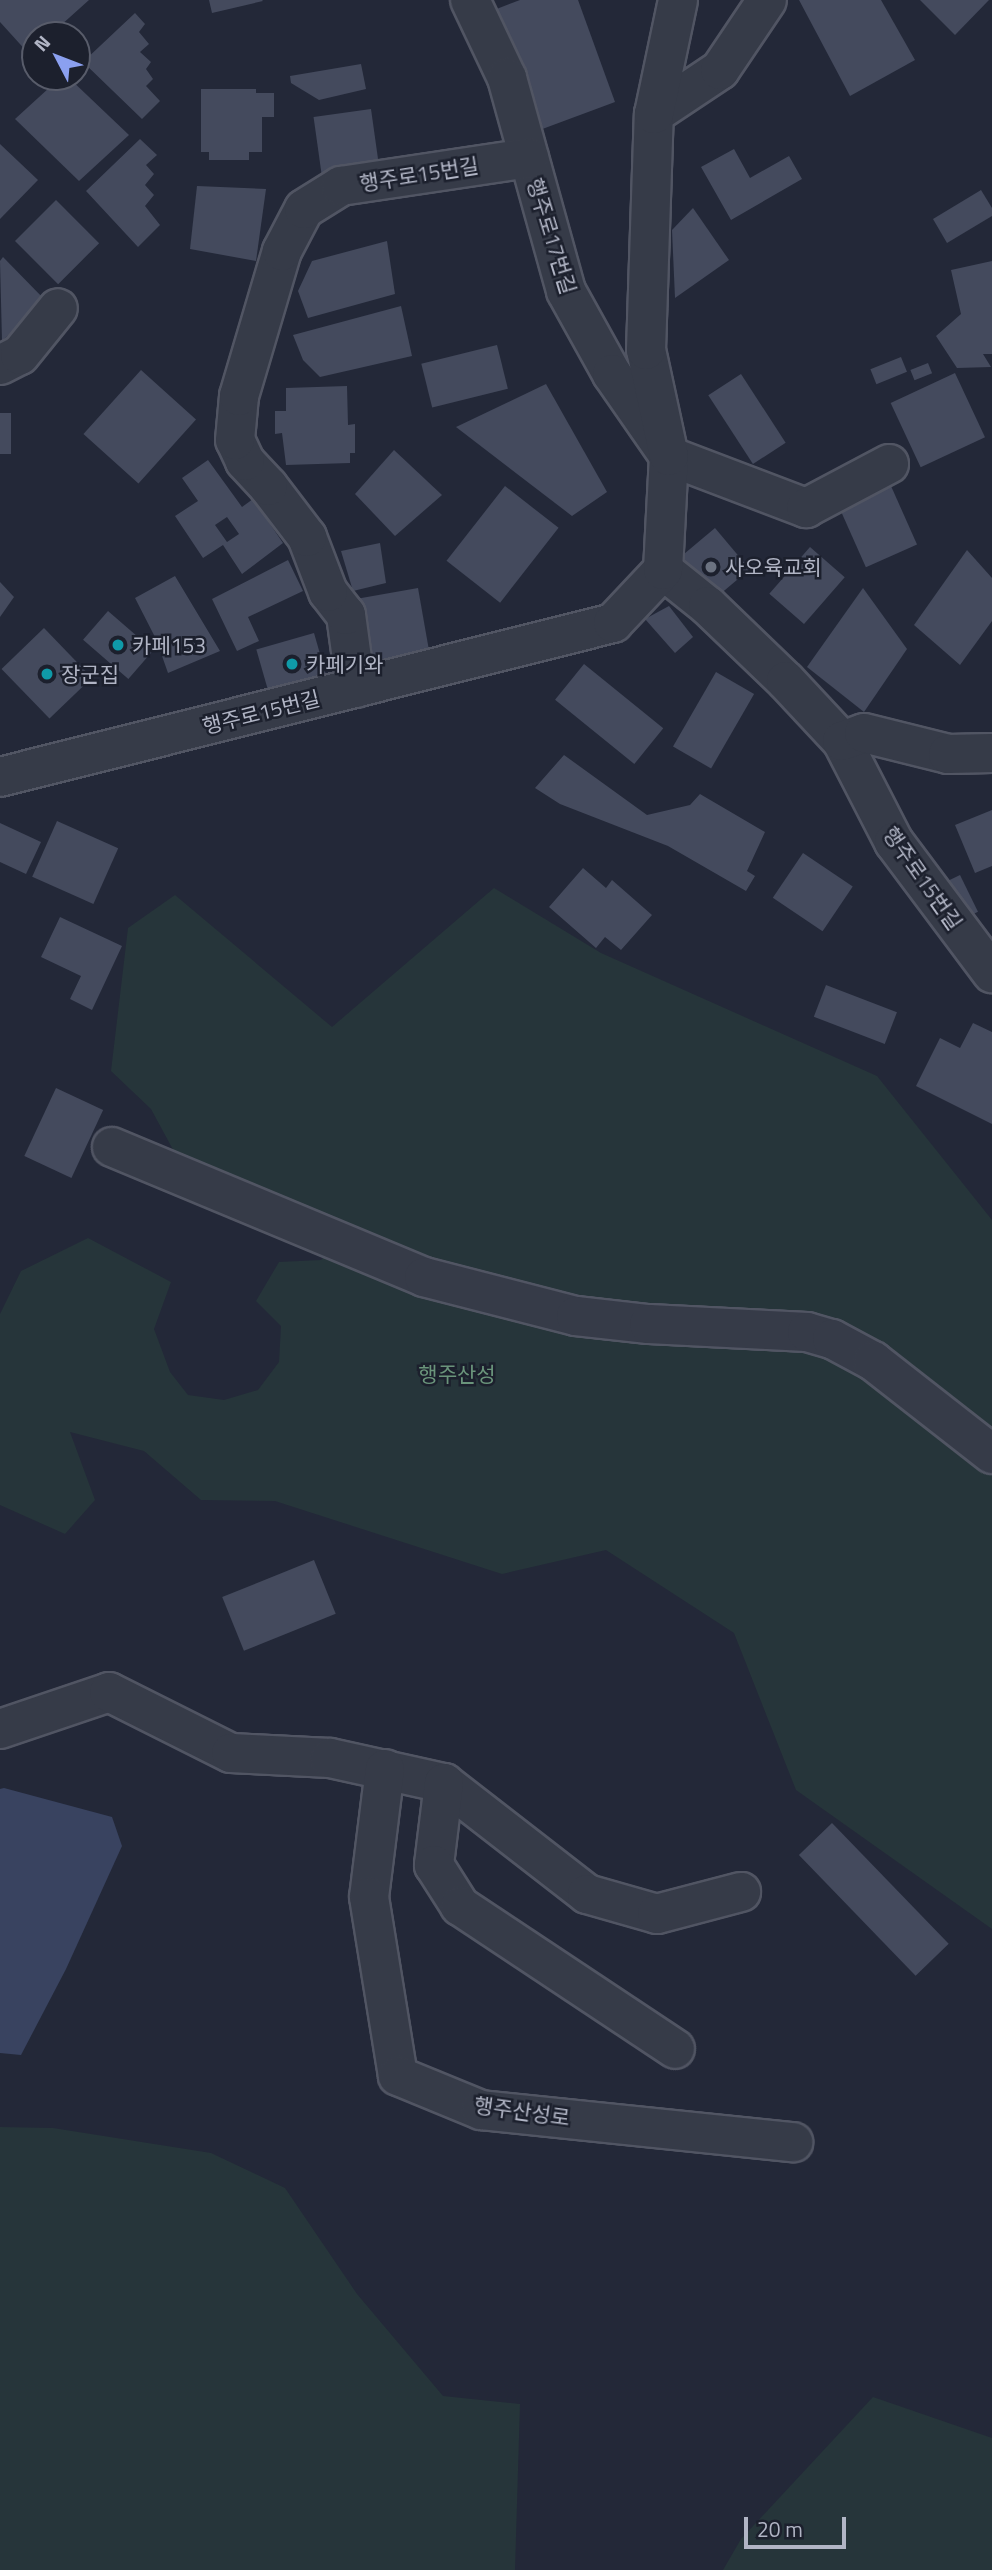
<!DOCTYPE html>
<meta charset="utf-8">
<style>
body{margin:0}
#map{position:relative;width:992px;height:2570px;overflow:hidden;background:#232838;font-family:"Titillium Web","Noto Sans KR",sans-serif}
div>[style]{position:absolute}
.green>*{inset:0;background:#26353a}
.water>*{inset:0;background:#394360}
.building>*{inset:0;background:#444a5d;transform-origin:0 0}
.roads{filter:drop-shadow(2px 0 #515563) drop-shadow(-2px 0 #515563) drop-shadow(0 2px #515563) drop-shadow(0 -2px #515563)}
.minor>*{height:38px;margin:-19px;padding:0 19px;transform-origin:19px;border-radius:19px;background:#363b48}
.dots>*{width:19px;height:19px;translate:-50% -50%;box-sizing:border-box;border:4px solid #1c202d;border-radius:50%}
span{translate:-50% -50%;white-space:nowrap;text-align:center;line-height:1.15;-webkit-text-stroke:5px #1c202d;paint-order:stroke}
.street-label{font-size:21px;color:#b1b5c5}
.poi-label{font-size:21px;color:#b1b5c5}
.left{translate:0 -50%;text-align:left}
.park-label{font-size:21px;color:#6a947b}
.north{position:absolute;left:21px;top:21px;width:70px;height:70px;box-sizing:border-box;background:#1c202d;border:2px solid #585c6a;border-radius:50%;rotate:312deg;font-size:19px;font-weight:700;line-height:28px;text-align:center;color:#b1b5c5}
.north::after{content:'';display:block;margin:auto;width:24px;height:32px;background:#8ba0f0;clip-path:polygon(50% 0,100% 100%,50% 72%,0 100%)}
.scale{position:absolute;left:744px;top:2517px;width:102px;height:32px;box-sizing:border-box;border:4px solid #b1b5c5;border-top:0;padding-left:9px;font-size:21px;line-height:24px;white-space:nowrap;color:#b1b5c5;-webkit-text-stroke:5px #1c202d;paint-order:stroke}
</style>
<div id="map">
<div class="green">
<i style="clip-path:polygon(494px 888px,601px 953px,877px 1076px,992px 1220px,992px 1929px,796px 1790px,734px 1633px,606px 1550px,502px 1574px,275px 1501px,201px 1500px,144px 1451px,70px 1432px,95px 1500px,65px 1534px,0 1505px,0 1314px,21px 1271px,88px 1238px,171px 1282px,154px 1329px,170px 1372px,188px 1395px,224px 1400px,258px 1390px,279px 1362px,281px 1326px,256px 1301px,279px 1262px,321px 1260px,342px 1239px,177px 1157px,151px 1109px,111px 1071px,128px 928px,175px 895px,332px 1027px)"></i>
<i style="clip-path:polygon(0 2127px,53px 2128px,211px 2153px,285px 2188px,357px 2294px,443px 2396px,520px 2404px,515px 2570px,0 2570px)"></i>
<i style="clip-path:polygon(873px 2397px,992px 2438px,992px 2570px,723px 2570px,741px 2539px)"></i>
</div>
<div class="water">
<i style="clip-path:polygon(4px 1788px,112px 1817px,122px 1846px,66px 1969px,21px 2055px,0 2053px,0 1789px)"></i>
</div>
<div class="building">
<i style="clip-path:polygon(0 0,89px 0,50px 35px,35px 35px,35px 48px,29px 54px,0 22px)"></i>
<i style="clip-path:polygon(209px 0,262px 0,263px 1px,212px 13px)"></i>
<i style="clip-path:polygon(520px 0,578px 0,615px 102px,537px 131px,494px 10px)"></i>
<i style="clip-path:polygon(799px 0,881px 0,915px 60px,850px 96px)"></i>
<i style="clip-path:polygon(920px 0,989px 0,955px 35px)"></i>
<i style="clip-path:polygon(135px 13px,145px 24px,139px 32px,149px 44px,140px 52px,151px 62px,146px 69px,153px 79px,146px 86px,160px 101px,142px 119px,83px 62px)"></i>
<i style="clip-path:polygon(361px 64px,366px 89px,319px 100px,291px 83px,290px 76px)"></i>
<i style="clip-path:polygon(61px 77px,68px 77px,129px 135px,79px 181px,15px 119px)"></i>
<i style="clip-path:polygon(201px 89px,256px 89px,256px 93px,274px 93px,274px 117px,262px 117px,262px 152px,249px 152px,249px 160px,209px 160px,209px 152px,201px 152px)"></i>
<i style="left:371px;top:109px;width:65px;height:58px;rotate:82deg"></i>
<i style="clip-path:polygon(140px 139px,157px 155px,146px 165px,154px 174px,145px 185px,154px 195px,145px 206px,160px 225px,138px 247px,86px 191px)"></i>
<i style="clip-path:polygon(0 144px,38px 180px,0 219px)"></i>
<i style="clip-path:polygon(734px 149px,750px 178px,789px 156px,802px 179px,731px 220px,701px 167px)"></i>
<i style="clip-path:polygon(197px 186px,266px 189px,256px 261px,190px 249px)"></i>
<i style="clip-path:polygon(981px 190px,992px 208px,992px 216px,947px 243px,933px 219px)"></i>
<i style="left:56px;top:200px;width:61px;height:58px;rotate:45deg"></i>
<i style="clip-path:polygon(693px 208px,729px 260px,675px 298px,672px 230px)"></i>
<i style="clip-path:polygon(387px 241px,395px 294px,308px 318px,298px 291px,312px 261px)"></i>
<i style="clip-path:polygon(3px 257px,46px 301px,2px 341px,0 261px)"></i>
<i style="clip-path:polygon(992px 261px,992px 354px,983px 354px,991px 367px,957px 368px,936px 336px,961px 314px,951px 270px)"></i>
<i style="clip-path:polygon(401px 306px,412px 356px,320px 377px,303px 360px,293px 335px)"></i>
<i style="left:497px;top:345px;width:45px;height:78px;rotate:76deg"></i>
<i style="left:901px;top:357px;width:16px;height:33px;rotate:68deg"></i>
<i style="left:928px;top:363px;width:11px;height:19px;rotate:68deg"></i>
<i style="left:141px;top:370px;width:74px;height:86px;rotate:42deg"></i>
<i style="left:955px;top:373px;width:71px;height:71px;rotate:65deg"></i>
<i style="left:741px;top:374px;width:82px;height:39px;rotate:57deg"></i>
<i style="clip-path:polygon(546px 384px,607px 492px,572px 516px,456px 427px)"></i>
<i style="clip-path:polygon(347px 386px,348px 425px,355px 424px,355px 453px,350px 453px,350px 463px,286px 465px,282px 433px,275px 434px,275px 411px,286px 411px,286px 388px)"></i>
<i style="left:11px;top:413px;width:41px;height:11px;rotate:90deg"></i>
<i style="clip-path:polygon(394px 450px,442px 495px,395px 536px,355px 494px)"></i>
<i style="clip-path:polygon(evenodd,208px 460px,242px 507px,253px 499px,283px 543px,242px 574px,223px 545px,203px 558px,175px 516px,198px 501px,182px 478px,208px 460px,227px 517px,239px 534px,227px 542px,215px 525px,227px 517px)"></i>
<i style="left:505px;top:486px;width:68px;height:95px;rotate:38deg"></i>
<i style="left:891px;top:486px;width:64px;height:56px;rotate:66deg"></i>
<i style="left:715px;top:528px;width:54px;height:56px;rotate:50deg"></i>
<i style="clip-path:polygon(380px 543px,386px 583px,353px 591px,341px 551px)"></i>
<i style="left:810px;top:547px;width:46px;height:62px;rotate:41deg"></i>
<i style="clip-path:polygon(967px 550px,992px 578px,992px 621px,960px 665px,914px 625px)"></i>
<i style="clip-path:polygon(288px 560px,303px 591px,248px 617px,259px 641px,237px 651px,212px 599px)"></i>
<i style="clip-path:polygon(175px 576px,220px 651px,168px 673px,156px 639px,135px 598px)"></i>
<i style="clip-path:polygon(0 582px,14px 597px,0 617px)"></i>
<i style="left:418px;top:588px;width:67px;height:66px;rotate:80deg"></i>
<i style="clip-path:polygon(863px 588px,907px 649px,864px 712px,807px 667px)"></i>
<i style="clip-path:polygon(669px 606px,693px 637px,675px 653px,645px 619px)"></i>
<i style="left:108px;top:611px;width:60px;height:38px;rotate:41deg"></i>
<i style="left:44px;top:628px;width:69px;height:59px;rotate:46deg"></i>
<i style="left:314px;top:633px;width:44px;height:60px;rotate:74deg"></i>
<i style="left:584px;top:664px;width:102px;height:46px;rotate:39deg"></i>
<i style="left:716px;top:672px;width:44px;height:86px;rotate:30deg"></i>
<i style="clip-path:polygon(564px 755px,647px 815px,690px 805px,700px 794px,765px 832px,747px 871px,755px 876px,746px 891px,668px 846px,560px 804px,535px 788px)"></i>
<i style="clip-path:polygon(992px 810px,992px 866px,975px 873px,955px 825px)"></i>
<i style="left:57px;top:821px;width:67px;height:61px;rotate:24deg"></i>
<i style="clip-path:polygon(0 823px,41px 842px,26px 874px,0 862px)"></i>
<i style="left:803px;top:853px;width:60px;height:54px;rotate:34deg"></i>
<i style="clip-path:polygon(583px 868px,606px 888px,612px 880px,652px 915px,621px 950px,605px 937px,596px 948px,549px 907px)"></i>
<i style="left:960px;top:875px;width:41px;height:23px;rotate:64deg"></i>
<i style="clip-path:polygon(60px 917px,122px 946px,92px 1010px,70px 999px,81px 976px,41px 957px)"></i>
<i style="left:826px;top:985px;width:76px;height:34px;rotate:21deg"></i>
<i style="clip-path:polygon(973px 1023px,992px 1032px,992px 1124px,916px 1086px,940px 1038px,960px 1048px)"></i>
<i style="left:56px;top:1088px;width:52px;height:75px;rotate:25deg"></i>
<i style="left:314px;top:1560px;width:58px;height:99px;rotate:68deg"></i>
<i style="left:832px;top:1823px;width:168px;height:46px;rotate:46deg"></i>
</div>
<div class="roads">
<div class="minor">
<i style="left:470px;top:0;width:86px;rotate:64.6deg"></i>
<i style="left:507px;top:78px;width:221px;rotate:74.5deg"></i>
<i style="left:566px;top:291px;width:95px;rotate:61deg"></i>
<i style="left:612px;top:374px;width:100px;rotate:55.2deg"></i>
<i style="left:669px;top:456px;width:147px;rotate:20.8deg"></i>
<i style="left:806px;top:508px;width:94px;rotate:-27.9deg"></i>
<i style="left:654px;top:114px;width:79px;rotate:-33.7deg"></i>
<i style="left:720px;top:70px;width:84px;rotate:-56.1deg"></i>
<i style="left:0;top:365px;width:22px;rotate:-27deg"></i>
<i style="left:20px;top:355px;width:60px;rotate:-51deg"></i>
<i style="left:663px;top:570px;width:58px;rotate:38.7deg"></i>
<i style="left:708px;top:606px;width:108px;rotate:43.9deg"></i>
<i style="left:786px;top:681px;width:82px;rotate:47deg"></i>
<i style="left:842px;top:741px;width:114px;rotate:62.8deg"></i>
<i style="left:894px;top:842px;width:164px;rotate:53.2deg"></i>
<i style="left:356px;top:688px;width:74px;rotate:-97.8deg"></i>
<i style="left:346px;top:615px;width:29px;rotate:-128deg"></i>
<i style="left:328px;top:592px;width:59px;rotate:-110.9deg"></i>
<i style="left:307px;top:537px;width:64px;rotate:-127.4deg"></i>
<i style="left:268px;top:486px;width:34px;rotate:-133deg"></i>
<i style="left:245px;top:461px;width:23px;rotate:-115deg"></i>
<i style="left:235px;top:440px;width:44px;rotate:-84.8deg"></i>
<i style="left:239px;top:396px;width:151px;rotate:-73.5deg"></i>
<i style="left:282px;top:251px;width:47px;rotate:-62.4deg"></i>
<i style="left:304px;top:209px;width:44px;rotate:-31.9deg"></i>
<i style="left:341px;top:186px;width:190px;rotate:-8.5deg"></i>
<i style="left:842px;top:741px;width:23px;rotate:-20deg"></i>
<i style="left:864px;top:733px;width:87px;rotate:14deg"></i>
<i style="left:948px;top:754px;width:44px;rotate:-1.3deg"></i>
<i style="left:0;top:777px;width:632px;rotate:-14.1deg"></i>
<i style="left:613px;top:623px;width:73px;rotate:-46.7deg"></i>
<i style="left:663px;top:570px;width:114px;rotate:-87deg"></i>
<i style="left:669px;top:456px;width:108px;rotate:-102.2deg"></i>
<i style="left:646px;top:350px;width:236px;rotate:-88.1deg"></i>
<i style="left:654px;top:114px;width:116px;rotate:-78.1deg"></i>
<i style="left:112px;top:1147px;width:338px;rotate:22.6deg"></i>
<i style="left:424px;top:1277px;width:157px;rotate:14.4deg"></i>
<i style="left:576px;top:1316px;width:73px;rotate:6.3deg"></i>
<i style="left:649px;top:1324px;width:158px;rotate:2.9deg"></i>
<i style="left:807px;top:1332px;width:26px;rotate:16deg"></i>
<i style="left:832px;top:1339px;width:47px;rotate:28.2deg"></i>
<i style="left:873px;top:1361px;width:151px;rotate:38deg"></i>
<i style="left:0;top:1729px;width:115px;rotate:-18.7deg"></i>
<i style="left:109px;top:1692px;width:136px;rotate:26.6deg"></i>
<i style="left:231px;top:1753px;width:99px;rotate:2.9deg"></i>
<i style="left:330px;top:1758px;width:117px;rotate:12.4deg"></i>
<i style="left:444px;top:1783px;width:181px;rotate:37.8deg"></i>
<i style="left:587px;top:1894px;width:73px;rotate:15.9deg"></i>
<i style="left:657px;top:1914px;width:87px;rotate:-14.7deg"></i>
<i style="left:385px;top:1769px;width:129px;rotate:97.1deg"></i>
<i style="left:369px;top:1897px;width:181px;rotate:80.8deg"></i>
<i style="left:398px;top:2076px;width:90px;rotate:22.3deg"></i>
<i style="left:481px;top:2110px;width:314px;rotate:5.9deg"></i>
<i style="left:444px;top:1783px;width:83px;rotate:97deg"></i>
<i style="left:434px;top:1865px;width:49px;rotate:57.6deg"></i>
<i style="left:460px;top:1906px;width:258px;rotate:33.6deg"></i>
</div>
</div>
<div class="dots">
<i style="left:711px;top:567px;background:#6b7280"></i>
<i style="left:118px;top:645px;background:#0f9aa8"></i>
<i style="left:292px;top:664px;background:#0f9aa8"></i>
<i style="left:47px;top:674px;background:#0f9aa8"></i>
</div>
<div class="street-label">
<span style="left:419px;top:174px;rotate:-9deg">행주로15번길</span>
<span style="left:552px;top:236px;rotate:73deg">행주로17번길</span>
<span style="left:261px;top:712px;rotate:-14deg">행주로15번길</span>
<span style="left:923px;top:878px;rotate:55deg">행주로15번길</span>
<span style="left:522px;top:2111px;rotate:8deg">행주산성로</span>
</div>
<div class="poi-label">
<span class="left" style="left:725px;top:567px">사오육교회</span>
<span class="left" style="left:132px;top:645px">카페153</span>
<span class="left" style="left:306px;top:664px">카페기와</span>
<span class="left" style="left:61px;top:674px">장군집</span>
</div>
<div class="park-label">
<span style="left:457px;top:1374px">행주산성</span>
</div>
<div class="north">N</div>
<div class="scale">20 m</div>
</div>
